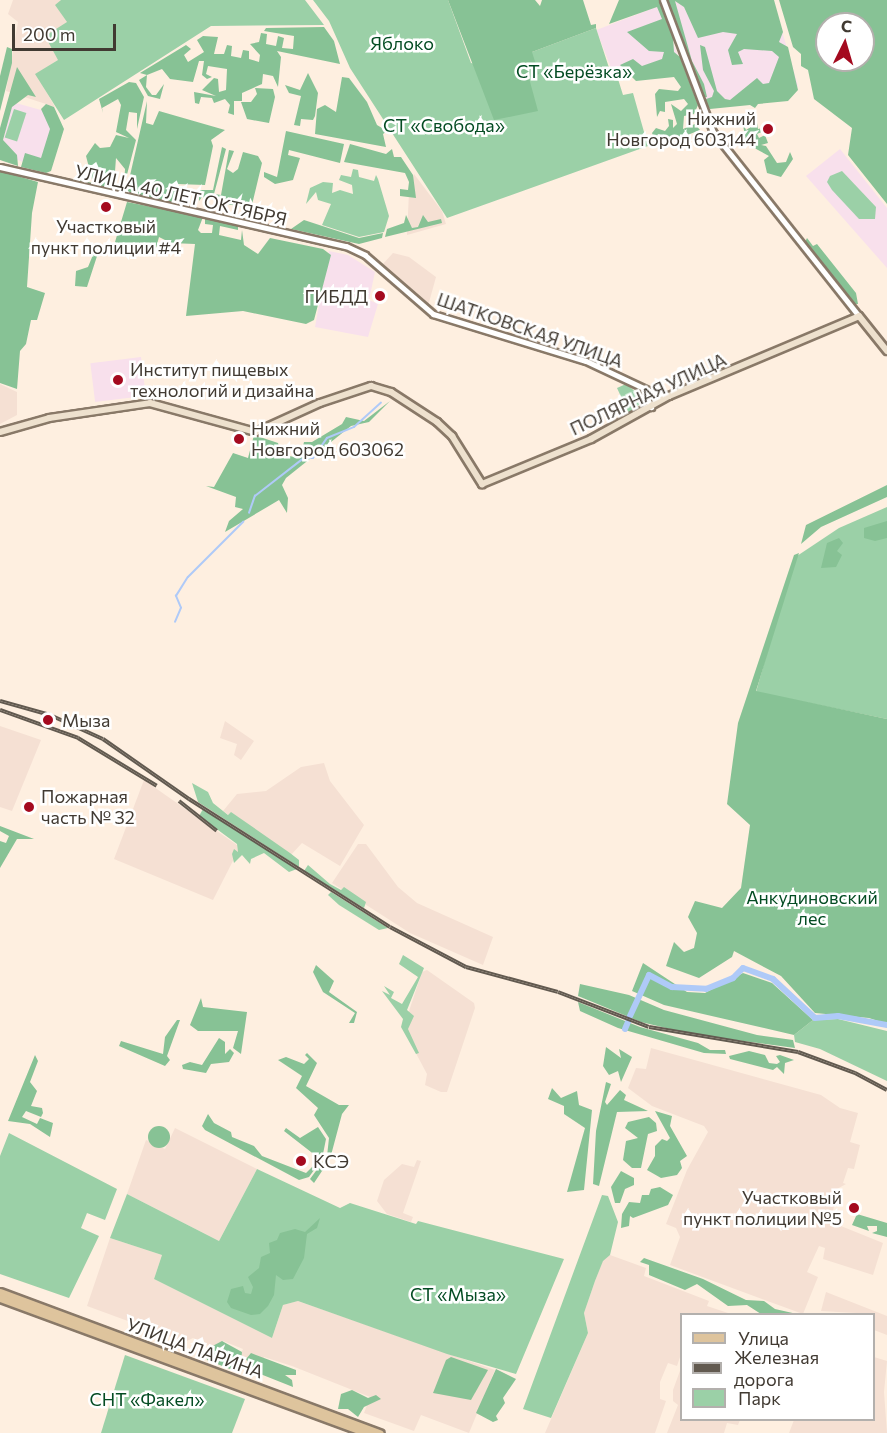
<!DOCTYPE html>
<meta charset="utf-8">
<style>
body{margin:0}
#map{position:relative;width:887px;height:1433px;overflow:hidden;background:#feefe0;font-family:Commissioner,sans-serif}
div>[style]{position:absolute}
.industrial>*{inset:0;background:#f5e0d3}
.education>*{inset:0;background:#f8e0ec;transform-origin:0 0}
.green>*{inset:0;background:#9bd0a7;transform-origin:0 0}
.forest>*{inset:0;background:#87c295}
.round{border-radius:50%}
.stream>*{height:1.5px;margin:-0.75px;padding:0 0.75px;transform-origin:0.75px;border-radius:0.75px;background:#afcaf8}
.river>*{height:6px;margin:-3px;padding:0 3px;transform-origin:3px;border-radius:3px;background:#afcaf8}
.roads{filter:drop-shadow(2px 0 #897968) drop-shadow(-2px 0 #897968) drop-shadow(0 2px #897968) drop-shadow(0 -2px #897968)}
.tertiary>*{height:5px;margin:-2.5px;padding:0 2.5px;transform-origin:2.5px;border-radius:2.5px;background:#fff}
.secondary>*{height:6px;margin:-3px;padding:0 3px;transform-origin:3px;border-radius:3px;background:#eee1ce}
.primary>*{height:7px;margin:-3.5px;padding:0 3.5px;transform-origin:3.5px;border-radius:3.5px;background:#dec49d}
.rail>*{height:4px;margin-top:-2px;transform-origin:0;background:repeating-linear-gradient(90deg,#fff 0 4.5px,#625a50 0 9px);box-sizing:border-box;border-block:2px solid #625a50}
.dots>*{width:16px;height:16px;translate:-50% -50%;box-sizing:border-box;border:3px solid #fff;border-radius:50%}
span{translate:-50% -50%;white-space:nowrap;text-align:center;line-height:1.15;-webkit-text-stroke:5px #fff;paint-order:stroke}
.park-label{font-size:18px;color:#044c23}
.poi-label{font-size:18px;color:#413a32}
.right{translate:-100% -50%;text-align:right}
.left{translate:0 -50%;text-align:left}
.street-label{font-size:18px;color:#413a32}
.legend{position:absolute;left:680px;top:1313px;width:195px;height:108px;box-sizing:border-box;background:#fff;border:2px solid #b3b0ad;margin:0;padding:8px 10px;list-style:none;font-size:18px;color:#413a32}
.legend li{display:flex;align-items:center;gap:12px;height:30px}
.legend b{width:30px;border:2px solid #b3b0ad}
.north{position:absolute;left:815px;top:12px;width:60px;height:60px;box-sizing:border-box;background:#fff;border:2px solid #b3b0ad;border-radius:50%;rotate:5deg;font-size:16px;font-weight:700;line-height:24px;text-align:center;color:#413a32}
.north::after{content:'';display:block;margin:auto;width:21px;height:27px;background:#a40a1f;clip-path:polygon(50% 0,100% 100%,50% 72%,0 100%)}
.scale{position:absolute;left:12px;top:24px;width:104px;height:27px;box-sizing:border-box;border:3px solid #413a32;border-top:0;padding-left:8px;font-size:18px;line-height:21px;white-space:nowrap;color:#413a32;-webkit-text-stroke:4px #fff;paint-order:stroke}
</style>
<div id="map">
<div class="industrial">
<i style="clip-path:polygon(13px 0,61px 0,56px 5px,67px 22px,58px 60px,36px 74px,55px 107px,6px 91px,18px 22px,8px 14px)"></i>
<i style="clip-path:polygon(414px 174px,442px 211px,446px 224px,407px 235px,409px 192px)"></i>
<i style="clip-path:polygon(393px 253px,409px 257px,436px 277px,428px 306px,382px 265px)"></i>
<i style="clip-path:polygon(0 384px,17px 392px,17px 415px,0 424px)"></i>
<i style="clip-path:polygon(225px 721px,254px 741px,241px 760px,234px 755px,237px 744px,220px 738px)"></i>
<i style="clip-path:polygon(0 726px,41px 740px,12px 811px,0 807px)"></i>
<i style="clip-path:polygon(324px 763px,330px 781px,364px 825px,340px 866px,302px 843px,290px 856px,223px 811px,237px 794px,266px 791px,301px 767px)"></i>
<i style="clip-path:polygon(144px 780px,237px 845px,238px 851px,213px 900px,114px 859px)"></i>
<i style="clip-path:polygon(358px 844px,366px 844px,398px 887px,417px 903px,493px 937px,483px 965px,410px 933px,332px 883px)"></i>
<i style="clip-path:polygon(427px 970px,474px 1003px,475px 1008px,447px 1092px,441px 1092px,425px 1085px,427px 1074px,403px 1029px,422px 972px)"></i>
<i style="clip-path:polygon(651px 1048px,821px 1095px,840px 1108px,858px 1113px,850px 1142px,860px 1145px,854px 1169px,848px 1168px,843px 1183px,846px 1184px,837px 1189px,831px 1222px,883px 1243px,873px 1275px,823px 1259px,825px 1248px,819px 1246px,807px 1272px,818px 1277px,803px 1314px,670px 1265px,680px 1237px,676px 1228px,666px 1224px,687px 1170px,708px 1132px,704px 1126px,652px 1106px,628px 1088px,636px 1068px,646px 1069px)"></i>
<i style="clip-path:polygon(175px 1128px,257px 1169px,219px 1241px,127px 1194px,146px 1140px,165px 1149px)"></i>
<i style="clip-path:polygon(417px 1160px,421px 1161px,403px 1213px,413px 1217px,411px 1222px,387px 1214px,377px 1201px,384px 1180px,402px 1164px,414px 1167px)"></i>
<i style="clip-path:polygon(110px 1238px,162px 1255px,154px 1279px,272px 1338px,283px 1305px,298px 1301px,495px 1370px,469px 1433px,421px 1415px,414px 1431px,364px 1413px,370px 1397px,292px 1366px,264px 1357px,261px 1366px,239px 1358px,243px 1349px,223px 1341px,218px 1351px,193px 1338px,185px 1342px,87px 1306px)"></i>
<i style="clip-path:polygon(610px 1255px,646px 1268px,644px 1276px,709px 1301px,707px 1306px,731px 1314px,682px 1314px,681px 1354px,677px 1366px,668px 1363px,660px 1382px,660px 1399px,666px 1401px,655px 1433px,545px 1433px,588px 1333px,584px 1313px,595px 1281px,603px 1260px)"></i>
<i style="clip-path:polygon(826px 1292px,887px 1316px,887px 1335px,874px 1330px,874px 1314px,821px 1311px)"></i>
<i style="clip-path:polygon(874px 1357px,887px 1361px,884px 1392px,887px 1433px,789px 1433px,794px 1420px,874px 1420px)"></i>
<i style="clip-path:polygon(681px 1368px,682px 1420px,740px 1420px,738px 1425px,727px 1423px,724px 1433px,667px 1433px,678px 1405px,673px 1401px,673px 1390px)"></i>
</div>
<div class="education">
<i style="clip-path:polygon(668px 0,773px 0,798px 86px,786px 99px,708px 108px)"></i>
<i style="left:659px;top:6px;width:53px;height:67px;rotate:69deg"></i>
<i style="clip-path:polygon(12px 102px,52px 113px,47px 170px,0 154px)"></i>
<i style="clip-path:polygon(840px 149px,887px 208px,887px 268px,806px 176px)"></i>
<i style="clip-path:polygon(329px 251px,348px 255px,375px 272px,369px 300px,378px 304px,368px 337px,315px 327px)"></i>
<i style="left:141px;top:357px;width:39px;height:51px;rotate:83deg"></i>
</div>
<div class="green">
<i style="clip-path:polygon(61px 0,305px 0,324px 25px,211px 26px,64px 120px,35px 74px,58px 60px,45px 36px,67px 22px,55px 5px)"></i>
<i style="clip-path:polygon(313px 0,448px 0,471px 63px,529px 78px,532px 52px,596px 28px,613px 80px,618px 79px,623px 95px,633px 93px,648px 146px,447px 218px,350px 68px,329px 21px)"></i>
<i style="left:14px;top:109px;width:13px;height:30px;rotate:18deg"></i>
<i style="clip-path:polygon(353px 169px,358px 170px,359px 177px,374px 181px,376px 175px,378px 179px,389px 216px,384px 232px,359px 237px,322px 225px,331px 204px,318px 200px,316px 192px,306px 204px,310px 188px,323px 182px,333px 183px,332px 193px,340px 190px,353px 194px,352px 185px,339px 180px,341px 175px,351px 177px)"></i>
<i style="clip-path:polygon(842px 171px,876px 207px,875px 219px,859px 219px,832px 190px,827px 182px,830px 176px)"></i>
<i style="clip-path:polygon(626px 384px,636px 392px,641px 403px,629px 414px,617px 388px)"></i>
<i style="clip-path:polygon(887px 507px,887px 719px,756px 692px,794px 558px,839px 528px)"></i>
<i style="clip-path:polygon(192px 783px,208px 792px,213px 803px,228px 815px,231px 812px,290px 853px,299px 860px,299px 867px,198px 802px)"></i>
<i style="clip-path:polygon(203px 809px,297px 869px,289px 872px,264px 853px,251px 859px,250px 864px,242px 855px,234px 863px,232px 854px,234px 849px,238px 852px,237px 844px,199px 816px)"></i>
<i style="clip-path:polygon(308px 865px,330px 884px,341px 890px,344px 887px,366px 902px,364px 908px,304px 871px)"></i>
<i style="clip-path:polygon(331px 892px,388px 928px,379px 930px,339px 905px,328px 895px)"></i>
<i style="clip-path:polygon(403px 955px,424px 968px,407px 1010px,414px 1016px,408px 1029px,419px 1053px,416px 1054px,401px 1027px,403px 1019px,382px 991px,390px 995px,384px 986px,394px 992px,391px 998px,402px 1004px,418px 977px,399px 964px)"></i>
<i style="clip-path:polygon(838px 1019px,887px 1031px,887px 1081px,820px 1049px,795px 1042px,794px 1035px,813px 1020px)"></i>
<i style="clip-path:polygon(9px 1133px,117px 1189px,105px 1220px,87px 1213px,81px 1228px,99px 1236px,69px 1298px,0 1274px,0 1156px)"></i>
<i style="clip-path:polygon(257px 1169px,340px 1208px,350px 1203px,416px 1224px,418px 1221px,564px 1259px,516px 1374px,447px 1354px,298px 1301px,283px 1305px,272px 1338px,154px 1279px,162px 1255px,110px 1238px,127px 1194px,219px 1241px)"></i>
<i style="clip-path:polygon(602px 1195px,608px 1196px,618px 1222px,610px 1255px,603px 1261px,595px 1281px,584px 1313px,588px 1333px,551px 1418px,523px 1409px)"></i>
<i style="clip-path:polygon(125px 1355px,245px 1399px,232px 1433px,101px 1433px)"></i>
</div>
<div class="forest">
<i style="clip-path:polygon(448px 0,535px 0,540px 6px,542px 0,583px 0,591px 25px,596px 24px,596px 28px,532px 52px,539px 74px,529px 78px,538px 111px,494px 120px)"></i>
<i style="clip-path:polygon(619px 0,660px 0,673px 37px,674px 52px,680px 57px,698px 105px,694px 114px,684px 116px,683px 129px,695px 124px,700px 130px,685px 136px,664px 139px,659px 134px,654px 138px,652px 133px,656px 128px,665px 131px,669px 126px,668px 119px,673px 120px,673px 128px,677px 124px,671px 104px,681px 111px,688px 104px,684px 99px,665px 102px,665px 112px,660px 111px,657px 117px,655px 94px,659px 89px,678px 91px,681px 87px,674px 77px,636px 81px,620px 65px,633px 59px,642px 66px,662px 59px,664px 52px,649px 51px,627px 32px,662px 19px,657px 7px,609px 24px)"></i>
<i style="clip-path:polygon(667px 0,774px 0,783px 32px,779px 42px,788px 47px,798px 90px,788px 101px,758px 104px,755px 108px,750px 105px,710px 109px,703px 100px,712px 97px,714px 91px,703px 70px,700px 45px,705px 47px,717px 91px,725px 99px,730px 100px,757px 78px,763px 84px,769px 83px,779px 57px,772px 51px,744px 49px,738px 52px,743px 64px,732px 65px,728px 50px,737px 34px,723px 32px,698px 38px,684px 7px,675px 1px,692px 61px,704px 84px,707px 97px,702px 98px)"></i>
<i style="clip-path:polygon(evenodd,779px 0,887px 0,887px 204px,848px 155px,852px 128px,814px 99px,808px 70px,801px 66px,801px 54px,793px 47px,779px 0,827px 24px,863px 24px,863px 60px,827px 60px,827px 24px)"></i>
<i style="clip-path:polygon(324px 27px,334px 41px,340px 64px,277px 51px,281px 57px,278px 87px,273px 76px,263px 74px,262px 84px,242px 93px,242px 101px,234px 101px,234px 115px,228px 113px,230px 105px,225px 99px,214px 103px,212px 98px,201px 97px,199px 104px,195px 103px,194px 92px,216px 96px,202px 90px,214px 78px,218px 79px,219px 92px,226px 90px,227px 69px,208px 66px,206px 74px,212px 77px,207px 79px,202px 75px,204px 61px,199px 61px,193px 82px,170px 79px,162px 69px,147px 75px,146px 87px,152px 95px,156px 95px,164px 84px,160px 99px,148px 96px,139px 80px,147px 75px,140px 73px,186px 45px,191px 49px,184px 55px,188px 62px,204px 52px,197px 40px,203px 36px,218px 37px,214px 54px,224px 54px,227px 45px,232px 46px,231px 56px,241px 58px,243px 50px,249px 51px,249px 59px,259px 62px,260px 55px,250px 44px,259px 42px,261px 33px,267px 34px,266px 44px,276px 46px,278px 36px,284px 38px,282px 48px,293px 49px,294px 36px,264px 31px,266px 28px)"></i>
<i style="clip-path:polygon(7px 47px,12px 49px,12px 63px,0 111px,0 76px)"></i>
<i style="clip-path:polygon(17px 67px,36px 97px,28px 95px,12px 107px,3px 140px,17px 155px,18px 166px,0 160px,0 128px)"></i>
<i style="clip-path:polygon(308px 73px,318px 93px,315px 116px,313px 120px,301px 119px,300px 126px,294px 125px,301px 96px,289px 93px,285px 85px,300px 90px)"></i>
<i style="clip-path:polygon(342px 77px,349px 78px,367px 102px,377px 125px,387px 131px,383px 134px,386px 147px,315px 134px,317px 109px,325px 105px,336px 112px)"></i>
<i style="clip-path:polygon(129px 82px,136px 83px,144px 97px,137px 129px,137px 113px,129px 112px,126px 130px,136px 140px,124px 186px,125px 169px,116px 158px,114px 185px,122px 188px,113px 193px,74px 184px,74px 179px,93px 183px,86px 156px,95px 143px,100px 148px,110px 147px,116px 135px,129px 138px,116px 132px,121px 105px,118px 99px,102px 108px,103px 113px,99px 99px)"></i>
<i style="clip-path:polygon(255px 88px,273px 89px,275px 97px,269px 123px,247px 119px,241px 102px,251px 102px,257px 94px)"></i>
<i style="clip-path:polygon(147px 101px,146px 123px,153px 125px,159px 111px,225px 130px,211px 140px,213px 146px,205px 185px,177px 184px,177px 207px,126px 193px)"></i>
<i style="clip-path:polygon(46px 104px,54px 107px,64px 129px,51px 171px,46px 173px,21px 167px,25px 153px,41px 158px,50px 129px,41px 109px)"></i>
<i style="clip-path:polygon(742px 121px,746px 130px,757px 123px,758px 129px,762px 128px,764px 131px,757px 134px,759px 138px,765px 135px,768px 143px,761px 145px,766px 146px,777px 163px,786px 162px,790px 152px,793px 159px,781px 177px,767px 173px,764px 160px,769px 156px,747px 144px)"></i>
<i style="clip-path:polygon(286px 131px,344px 144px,340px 163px,289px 150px,288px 155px,300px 158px,293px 180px,275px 184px,264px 177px,264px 172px,277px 177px)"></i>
<i style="clip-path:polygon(350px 144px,386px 154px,392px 149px,394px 157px,401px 157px,413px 175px,416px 198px,400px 196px,400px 189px,408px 190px,409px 182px,405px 173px,344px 162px)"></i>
<i style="clip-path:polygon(222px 147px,226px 149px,214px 194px,221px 195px,229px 150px,234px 151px,227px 169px,233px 173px,238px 169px,243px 152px,258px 156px,262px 163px,251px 209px,245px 212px,245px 207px,226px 204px,223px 209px,221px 201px,202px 197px,199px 201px,199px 190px,213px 190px)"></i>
<i style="clip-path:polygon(0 171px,38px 182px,32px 213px,27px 287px,45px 293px,37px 320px,31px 320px,26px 344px,20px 351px,17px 389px,0 383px)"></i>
<i style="clip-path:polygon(127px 202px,203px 217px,198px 230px,201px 233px,212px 233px,213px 225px,205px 224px,205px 217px,238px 224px,238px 230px,220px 226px,219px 235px,241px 240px,242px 230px,244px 245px,258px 254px,270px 238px,323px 249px,331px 255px,314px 320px,306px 324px,243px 311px,186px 316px,195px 244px,171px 243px,159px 237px,156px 248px,134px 244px,124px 249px,115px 242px)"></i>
<i style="clip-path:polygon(406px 215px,412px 228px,418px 227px,423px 215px,428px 222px,441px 219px,442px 223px,385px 237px,387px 229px,404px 223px)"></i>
<i style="clip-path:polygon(304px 220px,359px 238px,383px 233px,382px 238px,359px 244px,291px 229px)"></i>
<i style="clip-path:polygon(807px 238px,813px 246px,817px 244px,856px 293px,858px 304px,854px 304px,805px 242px)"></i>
<i style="clip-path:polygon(95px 250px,99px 250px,87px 287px,75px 286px,76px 271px,88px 267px)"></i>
<i style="clip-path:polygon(390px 401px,369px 422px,351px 426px,286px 478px,282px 485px,288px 498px,287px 513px,279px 500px,225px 532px,229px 521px,243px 509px,235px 507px,236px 497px,206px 486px,214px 487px,233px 453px,248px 458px,254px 435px,278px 443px,281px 454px,294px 457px,301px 454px,304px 442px,312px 442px,342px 424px,346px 417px,364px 421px)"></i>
<i style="clip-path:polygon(887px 485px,887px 497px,821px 527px,801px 544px,806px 525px)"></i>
<i style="clip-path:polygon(887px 521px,887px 538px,875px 541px,864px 538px,864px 528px)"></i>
<i style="clip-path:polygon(839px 538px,843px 543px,837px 551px,842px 555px,836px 567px,821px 568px,827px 543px)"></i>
<i style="clip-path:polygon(799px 553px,756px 691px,887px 719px,887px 1024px,869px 1018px,815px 1013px,781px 976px,734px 951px,732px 957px,699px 978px,666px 966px,674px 942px,684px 952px,694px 948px,697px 933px,688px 917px,695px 901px,722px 908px,741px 888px,750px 825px,727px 804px,738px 723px,794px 555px)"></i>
<i style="clip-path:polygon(0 826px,34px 839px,17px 839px,0 868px,0 841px,6px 843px,9px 836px,0 831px)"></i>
<i style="clip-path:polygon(643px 963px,687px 992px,705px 993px,743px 973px,772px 983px,813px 1020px,794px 1035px,664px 1005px,632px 991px)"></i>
<i style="clip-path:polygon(316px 965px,334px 981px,329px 992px,357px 1012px,354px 1023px,349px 1023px,355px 1013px,323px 992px,313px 972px)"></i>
<i style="clip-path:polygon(580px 984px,629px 995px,664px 1010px,757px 1035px,793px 1040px,795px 1048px,691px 1034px,641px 1022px,578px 996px)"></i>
<i style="clip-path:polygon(201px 998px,203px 1007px,247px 1012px,241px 1054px,233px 1048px,238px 1031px,198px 1031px,190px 1025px)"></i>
<i style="clip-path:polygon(578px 1002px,640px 1027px,698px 1043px,710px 1050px,725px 1050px,726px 1054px,704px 1053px,618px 1028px,580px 1011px)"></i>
<i style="clip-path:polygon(177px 1020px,180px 1020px,167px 1056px,170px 1060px,165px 1066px,119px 1046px,121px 1041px,163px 1054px,165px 1037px)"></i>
<i style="clip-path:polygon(219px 1038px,225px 1042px,225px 1054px,230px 1049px,234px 1053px,229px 1062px,211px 1064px,206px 1073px,183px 1069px,182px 1065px,190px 1062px,202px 1065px)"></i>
<i style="clip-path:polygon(606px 1047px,621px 1058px,619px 1049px,632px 1057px,621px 1082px,618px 1071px,609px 1075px,603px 1066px)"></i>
<i style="clip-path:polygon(749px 1051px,765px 1055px,769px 1063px,777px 1064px,780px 1062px,776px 1056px,780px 1055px,794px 1060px,785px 1063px,784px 1074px,777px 1067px,773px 1070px,730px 1059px,729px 1056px)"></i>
<i style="clip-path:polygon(307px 1053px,317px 1063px,306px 1086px,339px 1105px,349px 1105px,342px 1114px,330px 1159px,314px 1183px,310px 1179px,327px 1156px,329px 1138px,314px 1115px,318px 1108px,296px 1088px,302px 1076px,278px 1060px,286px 1057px,304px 1064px,309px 1059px,305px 1055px)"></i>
<i style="clip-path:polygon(35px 1055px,38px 1061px,30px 1082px,37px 1091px,31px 1106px,42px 1108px,43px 1113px,41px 1117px,26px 1111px,22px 1117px,37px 1124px,40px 1118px,53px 1123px,50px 1137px,30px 1124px,8px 1121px)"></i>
<i style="clip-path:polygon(606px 1082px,611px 1084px,605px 1102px,607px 1105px,620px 1090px,626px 1095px,624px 1100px,648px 1111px,617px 1112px,599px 1186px,593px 1184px,596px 1131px)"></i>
<i style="clip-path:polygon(552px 1088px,561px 1098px,577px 1091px,579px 1105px,592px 1110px,584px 1190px,567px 1192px,585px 1128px,564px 1114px,564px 1106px,548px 1099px)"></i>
<i style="clip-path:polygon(655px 1111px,672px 1116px,670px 1126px,687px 1156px,680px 1161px,682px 1168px,677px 1175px,661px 1178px,647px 1170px,655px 1156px,655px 1146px,662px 1139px,667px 1141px,670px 1138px)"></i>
<i style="clip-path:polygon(208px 1114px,214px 1123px,231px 1132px,232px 1137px,254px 1146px,262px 1156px,306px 1173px,320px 1159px,284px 1131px,286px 1128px,300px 1138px,318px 1127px,326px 1139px,322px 1159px,309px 1177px,299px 1180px,205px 1130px,202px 1126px)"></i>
<i style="clip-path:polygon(649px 1117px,656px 1123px,657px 1131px,648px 1134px,641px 1168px,632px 1168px,623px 1160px,626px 1141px,638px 1138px,625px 1128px,628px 1122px)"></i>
<i class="round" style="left:148px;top:1126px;width:22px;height:22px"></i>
<i style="clip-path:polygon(621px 1171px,634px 1178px,634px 1185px,625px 1189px,620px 1203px,615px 1203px,611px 1187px)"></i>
<i style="clip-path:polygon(660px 1187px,673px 1195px,668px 1205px,633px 1218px,630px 1216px,629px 1226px,621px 1228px,622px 1214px,629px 1202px,640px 1203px,642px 1195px,649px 1195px,651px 1189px)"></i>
<i style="clip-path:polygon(857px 1214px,887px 1223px,887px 1237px,872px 1233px,877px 1231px,877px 1226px,867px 1226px,869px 1231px,852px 1225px)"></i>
<i style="clip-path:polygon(320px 1218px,317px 1228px,307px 1234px,304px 1258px,293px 1279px,283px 1280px,276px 1275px,274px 1295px,268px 1306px,260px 1314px,251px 1315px,231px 1308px,227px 1302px,231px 1289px,243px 1286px,245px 1293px,251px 1294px,253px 1287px,248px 1277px,259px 1268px,261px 1257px,270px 1253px,269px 1243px,277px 1240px,280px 1233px,295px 1229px,305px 1232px)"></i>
<i style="clip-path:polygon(644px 1258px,703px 1279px,746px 1300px,764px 1301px,775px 1309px,797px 1314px,761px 1314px,747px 1305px,728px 1306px,697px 1284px,685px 1290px,649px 1275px,649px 1265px,640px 1262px)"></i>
<i style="clip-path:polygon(222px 1341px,242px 1352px,240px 1373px,207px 1360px,205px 1350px)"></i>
<i style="clip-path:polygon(251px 1353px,296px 1370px,296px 1375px,285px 1375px,292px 1380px,293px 1387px,253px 1371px,246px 1359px)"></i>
<i style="clip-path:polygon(451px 1357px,488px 1370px,471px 1400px,433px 1393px,446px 1360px)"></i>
<i style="clip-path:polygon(496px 1369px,516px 1379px,503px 1398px,505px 1403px,496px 1416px,498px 1420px,493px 1422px,476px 1413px)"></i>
<i style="clip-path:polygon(352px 1390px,368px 1398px,376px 1395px,381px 1399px,364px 1407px,358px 1417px,348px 1409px,338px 1409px,341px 1394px)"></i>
</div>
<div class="stream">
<i style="left:249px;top:513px;width:18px;rotate:-71deg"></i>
<i style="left:255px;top:496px;width:62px;rotate:-37.8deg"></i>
<i style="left:304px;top:458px;width:9px"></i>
<i style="left:313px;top:458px;width:24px;rotate:-55deg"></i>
<i style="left:327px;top:438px;width:29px;rotate:-22deg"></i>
<i style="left:354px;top:427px;width:36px;rotate:-42deg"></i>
<i style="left:175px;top:622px;width:15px;rotate:-67deg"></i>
<i style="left:181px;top:608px;width:13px;rotate:-113deg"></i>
<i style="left:176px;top:596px;width:22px;rotate:-58deg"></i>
<i style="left:188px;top:577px;width:78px;rotate:-45deg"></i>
</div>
<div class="river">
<i style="left:630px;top:1016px;width:45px;rotate:-65.1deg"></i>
<i style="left:649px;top:975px;width:26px;rotate:28deg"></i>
<i style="left:672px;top:987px;width:34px;rotate:3deg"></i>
<i style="left:706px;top:989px;width:29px;rotate:-22deg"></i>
<i style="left:733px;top:978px;width:14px;rotate:-45deg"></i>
<i style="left:743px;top:968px;width:32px;rotate:20deg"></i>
<i style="left:773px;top:979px;width:57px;rotate:42.9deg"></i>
<i style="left:815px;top:1018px;width:23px;rotate:-5deg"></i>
<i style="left:838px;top:1016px;width:50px;rotate:10.4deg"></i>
<i style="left:625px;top:1029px;width:8px;rotate:-67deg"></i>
</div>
<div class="roads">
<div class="tertiary">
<i style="left:663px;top:0;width:141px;rotate:69.3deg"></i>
<i style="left:713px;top:132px;width:235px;rotate:51.6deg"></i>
<i style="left:0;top:167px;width:355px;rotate:12.9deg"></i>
<i style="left:346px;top:246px;width:21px;rotate:25deg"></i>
<i style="left:365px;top:255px;width:90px;rotate:40.9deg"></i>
<i style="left:433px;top:314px;width:160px;rotate:17.1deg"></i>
<i style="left:586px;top:361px;width:73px;rotate:25.2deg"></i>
<i style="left:652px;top:392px;width:17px;rotate:13deg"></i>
<i style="left:643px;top:389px;width:20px;rotate:66deg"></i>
</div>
<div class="secondary">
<i style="left:0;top:432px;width:51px;rotate:-15.9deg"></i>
<i style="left:49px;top:418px;width:102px;rotate:-8.4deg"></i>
<i style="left:150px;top:403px;width:110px;rotate:15.3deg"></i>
<i style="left:256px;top:432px;width:70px;rotate:-24.4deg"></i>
<i style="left:320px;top:403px;width:54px;rotate:-18.4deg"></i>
<i style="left:371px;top:386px;width:21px;rotate:17deg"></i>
<i style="left:391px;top:392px;width:55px;rotate:33.1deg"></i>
<i style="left:437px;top:422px;width:21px;rotate:43deg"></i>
<i style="left:452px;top:436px;width:57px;rotate:58deg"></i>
<i style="left:482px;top:484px;width:118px;rotate:-22.4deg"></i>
<i style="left:591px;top:439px;width:89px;rotate:-28.9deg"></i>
<i style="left:669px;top:396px;width:206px;rotate:-22.8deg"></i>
<i style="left:859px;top:316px;width:45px;rotate:51.3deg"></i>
</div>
<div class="primary">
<i style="left:0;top:1292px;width:405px;rotate:20.4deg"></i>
<i style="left:0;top:1298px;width:390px;rotate:20.2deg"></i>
</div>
</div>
<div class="rail">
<i style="left:0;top:701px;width:52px;rotate:15.6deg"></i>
<i style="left:50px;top:715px;width:58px;rotate:24.4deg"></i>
<i style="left:103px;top:739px;width:105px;rotate:34.9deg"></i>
<i style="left:189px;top:799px;width:238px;rotate:32.5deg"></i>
<i style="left:390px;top:927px;width:86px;rotate:27.8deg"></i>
<i style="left:466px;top:967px;width:95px;rotate:15.2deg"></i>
<i style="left:558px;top:992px;width:97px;rotate:21deg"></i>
<i style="left:649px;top:1027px;width:151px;rotate:9.5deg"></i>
<i style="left:798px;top:1052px;width:61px;rotate:20.2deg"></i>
<i style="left:855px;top:1073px;width:36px;rotate:28deg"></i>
<i style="left:0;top:710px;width:83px;rotate:19.7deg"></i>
<i style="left:78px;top:738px;width:92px;rotate:31.3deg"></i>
<i style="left:179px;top:801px;width:48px;rotate:38.3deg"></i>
</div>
<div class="dots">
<i style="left:768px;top:129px;background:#a40a1f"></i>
<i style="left:106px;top:207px;background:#a40a1f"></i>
<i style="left:380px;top:296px;background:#a40a1f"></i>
<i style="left:118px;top:380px;background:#a40a1f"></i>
<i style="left:239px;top:439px;background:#a40a1f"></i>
<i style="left:48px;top:720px;background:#a40a1f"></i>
<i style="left:29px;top:807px;background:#a40a1f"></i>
<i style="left:301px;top:1161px;background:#a40a1f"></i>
<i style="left:854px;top:1208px;background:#a40a1f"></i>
</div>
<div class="park-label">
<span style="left:402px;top:43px">Яблоко</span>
<span style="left:574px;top:71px">СТ «Берёзка»</span>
<span style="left:444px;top:125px">СТ «Свобода»</span>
<span style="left:812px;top:908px">Анкудиновский<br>лес</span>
<span style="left:458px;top:1294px">СТ «Мыза»</span>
<span style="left:147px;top:1399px">СНТ «Факел»</span>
</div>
<div class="poi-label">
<span class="right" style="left:756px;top:129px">Нижний<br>Новгород 603144</span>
<span style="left:106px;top:237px">Участковый<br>пункт полиции #4</span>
<span class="right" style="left:368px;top:296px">ГИБДД</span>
<span class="left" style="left:130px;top:380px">Институт пищевых<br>технологий и дизайна</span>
<span class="left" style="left:251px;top:439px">Нижний<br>Новгород 603062</span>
<span class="left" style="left:62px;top:720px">Мыза</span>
<span class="left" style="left:41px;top:807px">Пожарная<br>часть № 32</span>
<span class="left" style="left:313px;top:1161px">КСЭ</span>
<span class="right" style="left:842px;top:1208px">Участковый<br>пункт полиции №5</span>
</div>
<div class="street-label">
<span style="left:181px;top:195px;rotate:13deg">УЛИЦА 40 ЛЕТ ОКТЯБРЯ</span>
<span style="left:530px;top:330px;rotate:19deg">ШАТКОВСКАЯ УЛИЦА</span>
<span style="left:648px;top:394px;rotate:-25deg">ПОЛЯРНАЯ УЛИЦА</span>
<span style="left:195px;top:1348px;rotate:20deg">УЛИЦА ЛАРИНА</span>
</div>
<ul class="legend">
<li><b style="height:8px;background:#dec49d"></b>Улица</li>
<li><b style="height:8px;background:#625a50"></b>Железная дорога</li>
<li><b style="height:16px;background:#9bd0a7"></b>Парк</li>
</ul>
<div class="north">С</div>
<div class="scale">200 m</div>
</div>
